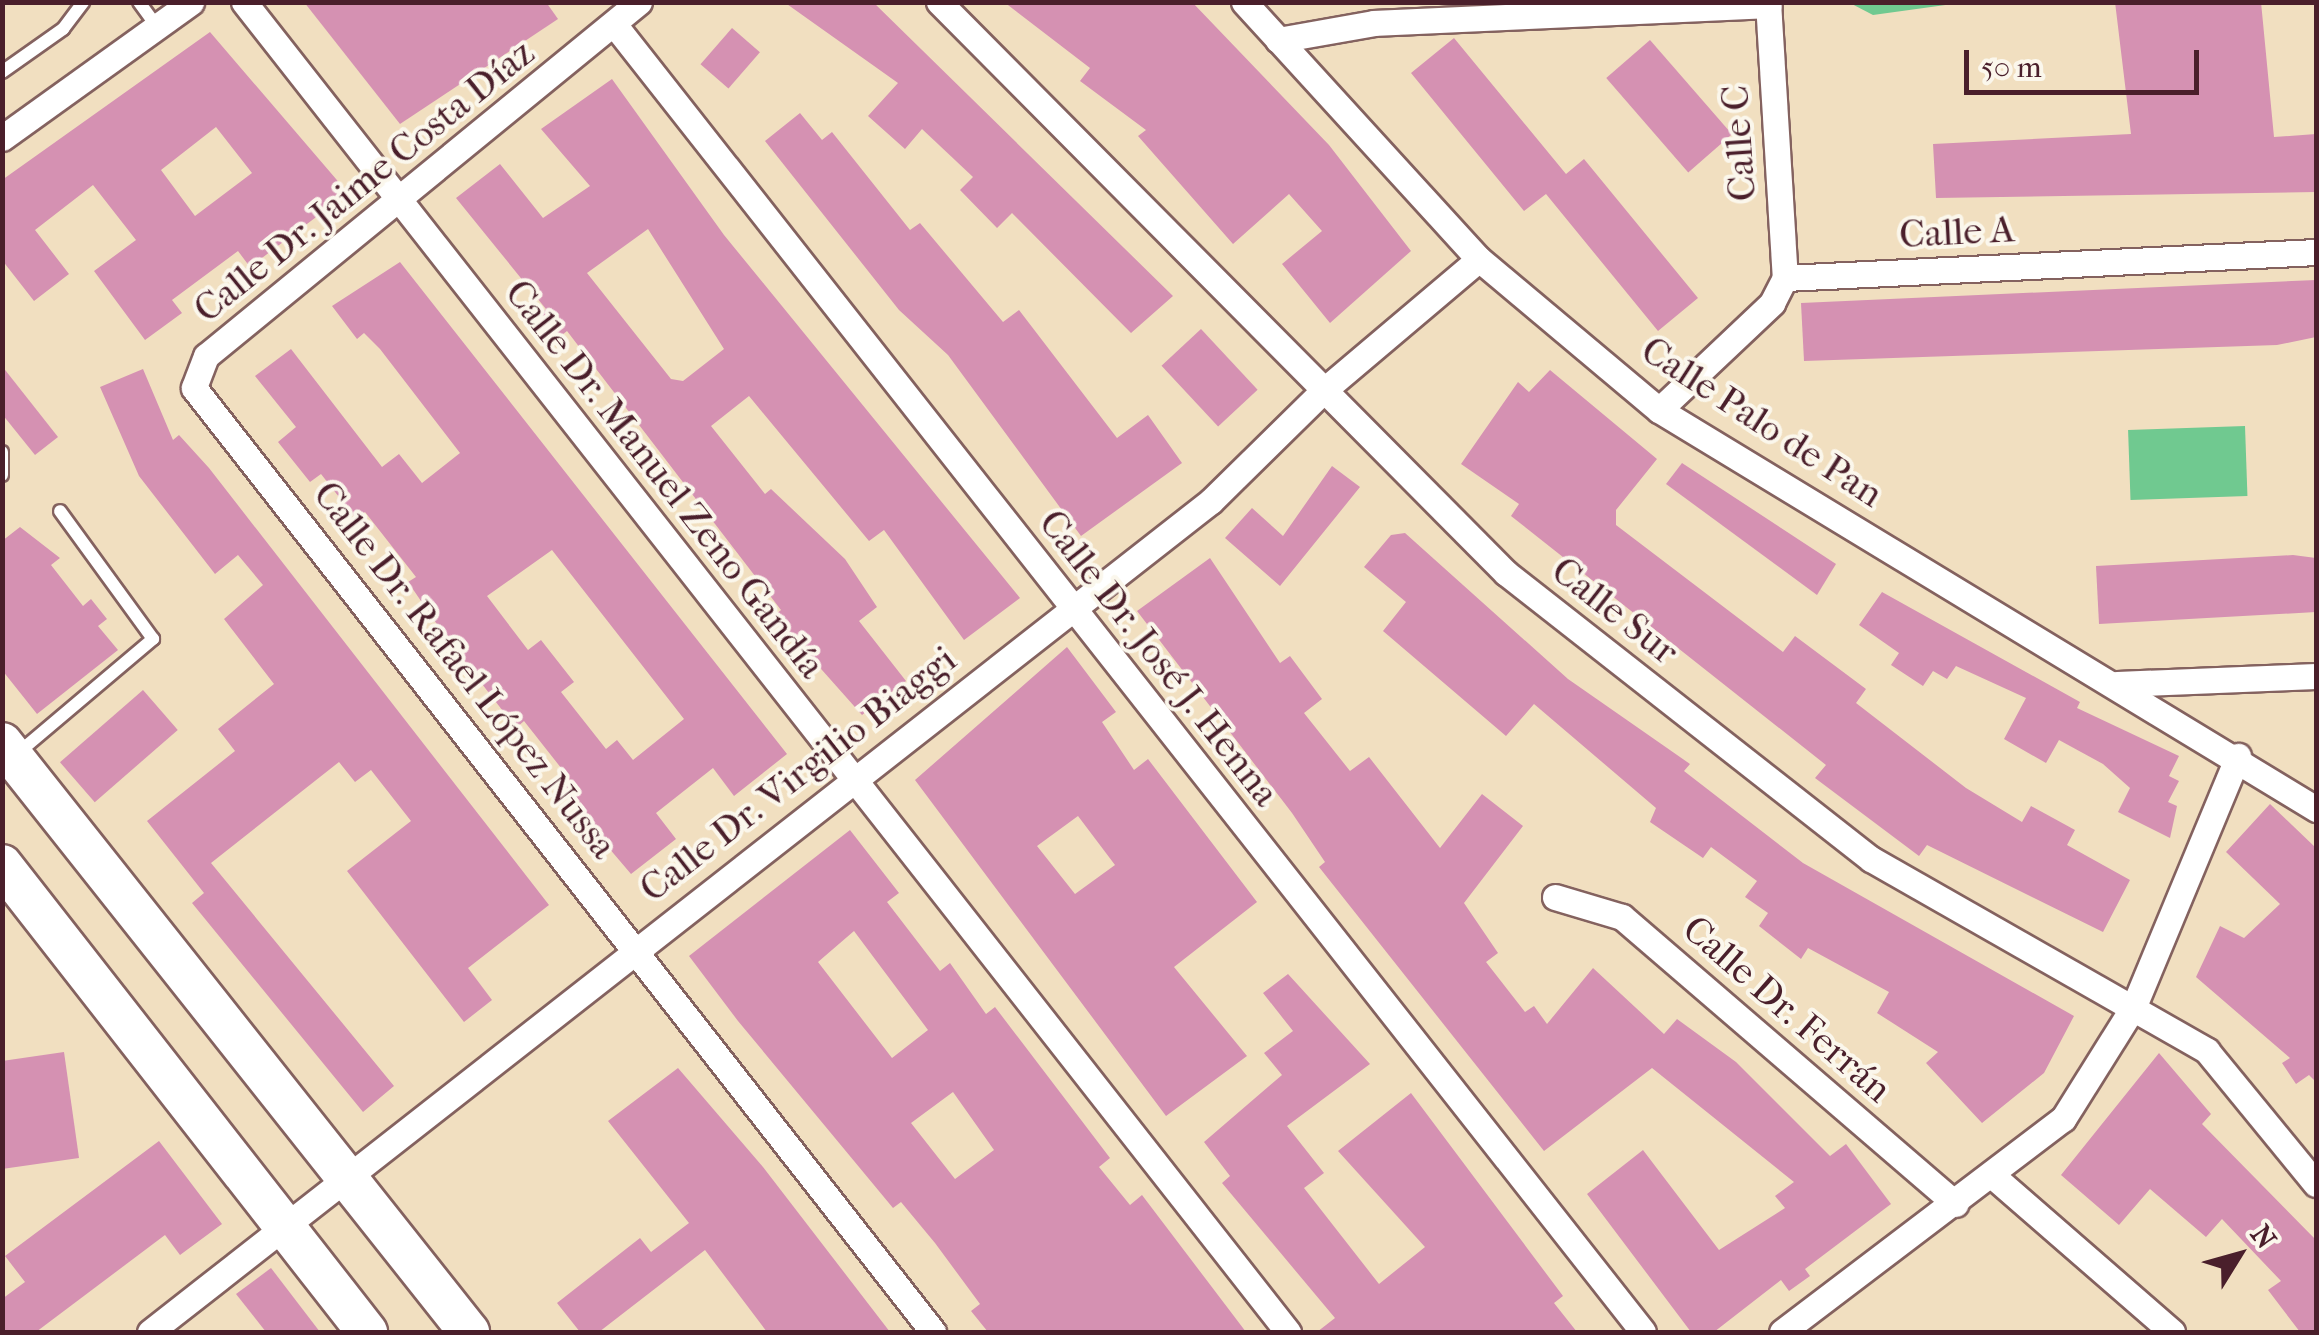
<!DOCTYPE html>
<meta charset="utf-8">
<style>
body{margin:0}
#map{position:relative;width:2319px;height:1335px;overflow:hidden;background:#f1dfc0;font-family:"IM FELL French Canon",serif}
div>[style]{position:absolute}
.green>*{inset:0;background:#70c990;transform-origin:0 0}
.building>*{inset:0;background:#d591b2;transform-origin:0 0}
.roads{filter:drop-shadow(2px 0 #84625f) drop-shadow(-2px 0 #84625f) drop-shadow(0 2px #84625f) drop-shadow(0 -2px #84625f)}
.service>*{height:12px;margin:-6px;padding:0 6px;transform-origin:6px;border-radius:6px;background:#fff}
.minor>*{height:25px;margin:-12.5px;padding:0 12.5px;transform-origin:12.5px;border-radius:12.5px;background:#fff}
.primary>*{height:40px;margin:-20px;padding:0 20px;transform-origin:20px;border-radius:20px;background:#fff}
span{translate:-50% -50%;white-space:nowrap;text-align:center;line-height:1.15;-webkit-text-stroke:8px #fbf7ec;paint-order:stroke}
.street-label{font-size:38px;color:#4a1f2b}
.frame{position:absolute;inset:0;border:5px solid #4a1f2b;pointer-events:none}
.north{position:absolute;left:2189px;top:1205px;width:100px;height:100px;-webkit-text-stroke:8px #fbf7ec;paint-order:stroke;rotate:53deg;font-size:28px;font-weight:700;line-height:40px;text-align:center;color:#4a1f2b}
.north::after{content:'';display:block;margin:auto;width:35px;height:45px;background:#4a1f2b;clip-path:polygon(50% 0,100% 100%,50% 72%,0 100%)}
.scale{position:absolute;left:1964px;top:50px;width:235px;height:45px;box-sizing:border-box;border:5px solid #4a1f2b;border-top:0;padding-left:12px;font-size:30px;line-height:35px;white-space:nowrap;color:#4a1f2b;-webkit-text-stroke:8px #fbf7ec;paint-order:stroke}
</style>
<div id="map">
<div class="green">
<i style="clip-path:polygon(1848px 2px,1960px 2px,1960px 3px,1873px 15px)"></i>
<i style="left:2245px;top:426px;width:70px;height:117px;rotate:88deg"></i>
</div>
<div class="building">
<i style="clip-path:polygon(304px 2px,546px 2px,558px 19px,400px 124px)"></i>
<i style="clip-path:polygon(784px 2px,873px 2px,1173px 296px,1131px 333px,1012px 213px,997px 228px,960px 190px,973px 177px,922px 129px,905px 149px,868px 116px,898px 83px)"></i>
<i style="clip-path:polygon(1004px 2px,1192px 2px,1329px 145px,1411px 251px,1330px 323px,1282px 264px,1322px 231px,1289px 194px,1233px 244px,1138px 136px,1146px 130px,1080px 81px,1090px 68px)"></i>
<i style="clip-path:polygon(2115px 2px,2261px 2px,2274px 137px,2316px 134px,2316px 192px,1936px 198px,1933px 144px,2131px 134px)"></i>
<i style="left:732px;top:28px;width:37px;height:48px;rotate:41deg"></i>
<i style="clip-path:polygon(evenodd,210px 32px,348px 193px,250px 267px,238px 251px,172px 300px,182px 313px,145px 340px,94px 271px,136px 240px,93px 185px,35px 230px,69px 274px,34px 301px,2px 260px,2px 180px,210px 32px,216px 127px,252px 173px,195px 216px,161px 170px,216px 127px)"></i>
<i style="clip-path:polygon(1454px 38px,1566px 174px,1584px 159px,1698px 298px,1658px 331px,1546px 194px,1524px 211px,1411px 73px)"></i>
<i style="left:1650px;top:40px;width:125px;height:58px;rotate:49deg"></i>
<i style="clip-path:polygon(evenodd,612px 79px,724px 235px,1020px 598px,964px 640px,884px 530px,869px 541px,749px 396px,711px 426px,765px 494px,771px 489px,845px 559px,877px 607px,859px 621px,906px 681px,862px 715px,774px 616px,781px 610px,567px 331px,557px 339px,538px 316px,546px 309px,456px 198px,500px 164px,543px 218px,590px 186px,541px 129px,612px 79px,648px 229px,724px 349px,683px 381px,671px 379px,587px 273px,648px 229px)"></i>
<i style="clip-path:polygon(800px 113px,822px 140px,832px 132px,910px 230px,920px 223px,1003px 322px,1019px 310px,1117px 438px,1148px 415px,1182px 463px,1081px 536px,948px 355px,899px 310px,765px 141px)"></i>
<i style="clip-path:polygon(evenodd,400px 262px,787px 754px,734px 796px,713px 768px,656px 813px,676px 839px,631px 874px,557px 787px,569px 778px,524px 721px,516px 728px,445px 636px,408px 582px,416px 577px,365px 512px,357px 520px,321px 474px,310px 482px,278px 442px,296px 427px,255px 376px,291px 349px,382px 467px,399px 454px,422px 483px,460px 453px,380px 349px,364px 333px,357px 339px,332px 306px,400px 262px,552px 550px,684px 719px,633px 760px,617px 740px,606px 749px,561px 692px,574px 682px,541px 640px,528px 650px,487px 596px,552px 550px)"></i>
<i style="clip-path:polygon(2316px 280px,2316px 337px,2277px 345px,1804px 361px,1801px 303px)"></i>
<i style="left:1201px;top:329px;width:83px;height:54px;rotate:47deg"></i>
<i style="clip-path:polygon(2px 366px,58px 437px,35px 455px,2px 414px)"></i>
<i style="clip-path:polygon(143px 369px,173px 440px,179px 435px,209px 468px,549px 905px,468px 968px,492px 1000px,464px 1022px,347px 871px,411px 821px,371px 770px,355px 782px,339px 762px,211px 863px,394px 1086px,363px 1112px,192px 903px,204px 893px,147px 821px,235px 751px,218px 729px,274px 684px,224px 619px,263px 585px,238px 555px,215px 574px,139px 476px,100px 387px)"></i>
<i style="clip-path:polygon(1550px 370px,1657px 459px,1616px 510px,1616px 525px,1783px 652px,1795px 636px,1866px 689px,1856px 703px,1966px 788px,2022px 822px,2031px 806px,2075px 830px,2067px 845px,2130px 880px,2103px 932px,1927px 845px,1919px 856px,1815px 778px,1826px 765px,1511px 516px,1519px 504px,1461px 464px,1518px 382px,1529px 392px)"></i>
<i style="clip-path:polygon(1682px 463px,1836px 564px,1817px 595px,1666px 484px)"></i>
<i style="clip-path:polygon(1332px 466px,1360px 487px,1280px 586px,1225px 538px,1252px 508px,1283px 536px)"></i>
<i style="clip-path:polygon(20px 527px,60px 558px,51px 565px,83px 606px,91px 599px,107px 619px,98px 626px,118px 650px,37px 714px,2px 670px,2px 541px)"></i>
<i style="clip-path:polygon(1405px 533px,1568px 679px,1690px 764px,1684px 771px,1803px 863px,2074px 1016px,2044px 1073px,1982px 1123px,1926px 1063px,1938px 1052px,1877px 1013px,1889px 992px,1808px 948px,1801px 959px,1759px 926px,1768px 913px,1745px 897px,1757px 881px,1711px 847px,1703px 858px,1650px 822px,1656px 808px,1534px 704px,1506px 736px,1383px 631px,1406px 602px,1364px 567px,1391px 535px)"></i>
<i style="clip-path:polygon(2293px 555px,2316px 558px,2316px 612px,2099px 624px,2096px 566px)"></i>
<i style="clip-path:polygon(1210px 558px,1280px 663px,1290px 656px,1322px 699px,1304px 713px,1350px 771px,1369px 757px,1440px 848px,1482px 794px,1523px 826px,1464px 903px,1498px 953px,1486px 962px,1525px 1012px,1534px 1006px,1547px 1024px,1593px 968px,1664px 1034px,1677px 1019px,1736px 1062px,1830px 1156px,1846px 1144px,1891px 1204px,1805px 1269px,1810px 1276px,1789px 1291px,1781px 1280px,1714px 1332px,1691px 1332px,1587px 1194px,1643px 1150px,1719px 1250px,1785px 1208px,1775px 1196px,1794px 1182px,1652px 1068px,1544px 1151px,1319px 867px,1325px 862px,1292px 813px,1137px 611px)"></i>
<i style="clip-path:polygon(1882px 592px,2080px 702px,2077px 708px,2179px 756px,2169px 776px,2179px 781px,2168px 802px,2177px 806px,2170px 838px,2118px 812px,2130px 788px,2103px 764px,2059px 740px,2046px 763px,2004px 739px,2026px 698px,1956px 666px,1947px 679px,1933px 671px,1923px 686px,1891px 665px,1899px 653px,1859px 625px)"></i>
<i style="clip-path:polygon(evenodd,1067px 647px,1116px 712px,1102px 722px,1134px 770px,1148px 759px,1257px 902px,1174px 967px,1247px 1056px,1166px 1116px,915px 780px,1067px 647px,1078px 816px,1115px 865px,1075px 894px,1037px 846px,1078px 816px)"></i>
<i style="left:143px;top:690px;width:53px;height:110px;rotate:49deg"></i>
<i style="clip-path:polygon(2270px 804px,2316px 848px,2316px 1082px,2309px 1075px,2296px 1084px,2282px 1063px,2290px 1058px,2196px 977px,2220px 926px,2244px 938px,2280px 904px,2226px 852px)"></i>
<i style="clip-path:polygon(evenodd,850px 830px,899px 893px,887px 902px,940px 971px,950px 963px,986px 1014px,995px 1007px,1110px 1158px,1099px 1167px,1130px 1205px,1142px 1195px,1246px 1332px,988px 1332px,971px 1311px,980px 1304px,935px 1243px,901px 1202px,893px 1208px,738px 1021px,689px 956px,850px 830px,854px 931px,928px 1030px,892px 1058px,818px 962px,854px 931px,850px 830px,953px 1092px,994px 1150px,955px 1179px,911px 1123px,953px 1092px)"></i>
<i style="clip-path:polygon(1288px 974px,1370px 1064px,1287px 1126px,1324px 1173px,1304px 1188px,1379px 1284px,1425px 1247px,1338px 1151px,1411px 1093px,1563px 1296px,1554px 1303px,1577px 1332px,1317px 1332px,1335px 1318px,1222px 1183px,1230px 1176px,1204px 1142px,1282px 1075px,1264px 1053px,1293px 1031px,1263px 993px)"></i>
<i style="clip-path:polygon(64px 1052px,79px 1158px,2px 1169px,2px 1061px)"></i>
<i style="clip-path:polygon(2159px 1053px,2211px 1114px,2202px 1124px,2316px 1240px,2316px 1332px,2300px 1332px,2268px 1290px,2281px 1281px,2222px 1219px,2206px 1237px,2150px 1189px,2119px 1225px,2061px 1175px)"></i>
<i style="clip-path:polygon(678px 1068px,763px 1167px,890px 1332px,767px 1332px,705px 1250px,599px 1332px,580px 1332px,557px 1303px,640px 1238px,651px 1252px,689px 1223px,608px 1121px)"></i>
<i style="clip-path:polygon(159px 1141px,222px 1224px,180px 1255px,165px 1235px,36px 1332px,2px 1332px,2px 1299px,25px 1282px,5px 1256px)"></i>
<i style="clip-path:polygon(271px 1268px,320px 1332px,266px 1332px,236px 1294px)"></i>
</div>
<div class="roads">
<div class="service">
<i style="left:139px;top:2px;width:31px;rotate:54deg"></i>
<i style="left:2px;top:72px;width:75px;rotate:-35.2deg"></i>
<i style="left:63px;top:29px;width:34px;rotate:-53deg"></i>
<i style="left:2px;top:452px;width:23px;rotate:90deg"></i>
<i style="left:18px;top:753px;width:177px;rotate:-40.2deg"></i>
<i style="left:153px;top:639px;width:158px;rotate:-126deg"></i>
</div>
<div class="minor">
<i style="left:244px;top:2px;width:1691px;rotate:51.87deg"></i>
<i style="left:639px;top:2px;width:559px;rotate:140.73deg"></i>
<i style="left:206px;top:356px;width:34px;rotate:111deg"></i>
<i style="left:194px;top:388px;width:1199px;rotate:51.94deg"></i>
<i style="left:939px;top:2px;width:805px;rotate:45.2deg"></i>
<i style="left:1506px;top:573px;width:464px;rotate:38.1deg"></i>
<i style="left:1871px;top:859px;width:387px;rotate:29.7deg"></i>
<i style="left:2207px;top:1051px;width:172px;rotate:50.7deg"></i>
<i style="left:1244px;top:2px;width:348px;rotate:47.6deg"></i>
<i style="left:1479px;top:259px;width:235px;rotate:40deg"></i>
<i style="left:1659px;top:410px;width:769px;rotate:31.27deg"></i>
<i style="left:1768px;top:2px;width:277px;rotate:86.5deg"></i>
<i style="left:617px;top:28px;width:1659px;rotate:51.8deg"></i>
<i style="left:1278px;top:40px;width:97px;rotate:-10deg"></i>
<i style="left:1374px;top:23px;width:395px;rotate:-2.6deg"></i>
<i style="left:2px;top:138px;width:233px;rotate:-35.7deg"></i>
<i style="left:1785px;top:278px;width:532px;rotate:-2.8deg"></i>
<i style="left:1659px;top:410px;width:156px;rotate:-43.4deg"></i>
<i style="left:1772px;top:303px;width:28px;rotate:-63deg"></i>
<i style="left:2117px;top:684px;width:199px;rotate:-2.3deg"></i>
<i style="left:1555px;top:897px;width:70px;rotate:16.6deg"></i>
<i style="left:1622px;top:917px;width:440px;rotate:40.7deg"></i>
<i style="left:1994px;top:1177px;width:236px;rotate:41deg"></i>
<i style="left:150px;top:1332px;width:1348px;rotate:-38.07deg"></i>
<i style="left:1211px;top:501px;width:157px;rotate:-44.5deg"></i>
<i style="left:1323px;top:391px;width:204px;rotate:-40.2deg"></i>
<i style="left:1782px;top:1332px;width:353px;rotate:-37.2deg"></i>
<i style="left:2063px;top:1119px;width:133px;rotate:-57.9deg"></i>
<i style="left:2134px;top:1006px;width:271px;rotate:-67.4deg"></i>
</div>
<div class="primary">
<i style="left:2px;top:743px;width:752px;rotate:51.59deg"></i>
<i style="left:2px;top:865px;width:593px;rotate:51.99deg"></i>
</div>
</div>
<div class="street-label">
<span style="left:1739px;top:143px;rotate:-94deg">Calle C</span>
<span style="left:364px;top:181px;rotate:-39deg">Calle Dr. Jaime Costa Díaz</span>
<span style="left:1957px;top:232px;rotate:-3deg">Calle A</span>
<span style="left:1762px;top:422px;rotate:33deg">Calle Palo de Pan</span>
<span style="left:665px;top:479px;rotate:52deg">Calle Dr. Manuel Zeno Gandía</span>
<span style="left:1615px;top:611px;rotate:38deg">Calle Sur</span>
<span style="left:1159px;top:658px;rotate:52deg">Calle Dr. José J. Henna</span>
<span style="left:465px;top:670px;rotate:52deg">Calle Dr. Rafael López Nussa</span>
<span style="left:798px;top:774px;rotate:-38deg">Calle Dr. Virgilio Biaggi</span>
<span style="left:1787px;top:1009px;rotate:41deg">Calle Dr. Ferrán</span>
</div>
<div class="frame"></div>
<div class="north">N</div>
<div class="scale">50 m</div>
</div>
